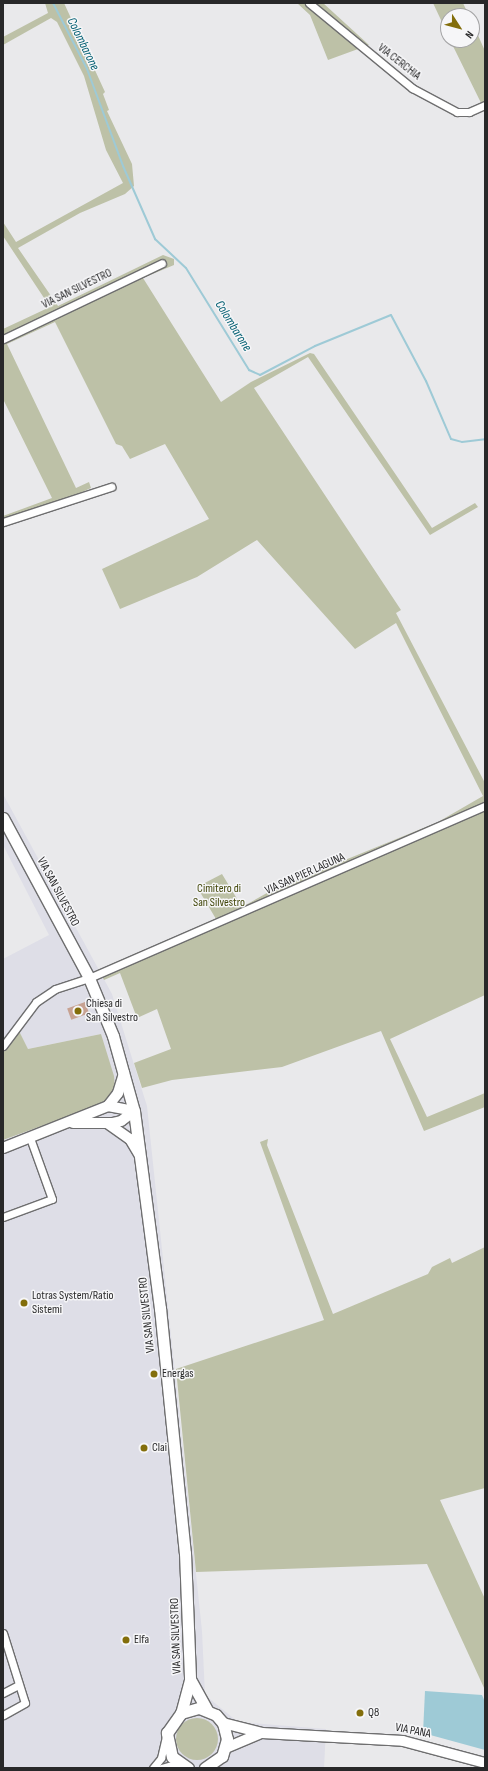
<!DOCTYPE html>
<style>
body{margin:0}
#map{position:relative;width:488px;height:1771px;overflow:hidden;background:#e9e9eb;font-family:"Sofia Sans Condensed",sans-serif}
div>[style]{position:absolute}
.built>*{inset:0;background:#dedee7}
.green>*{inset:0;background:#bdc1a7}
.round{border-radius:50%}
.water>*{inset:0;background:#9ecad6}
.stream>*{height:2px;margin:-1px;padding:0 1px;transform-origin:1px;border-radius:1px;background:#9ecad6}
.building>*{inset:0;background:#c7a292;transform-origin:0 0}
.roads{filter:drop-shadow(1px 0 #6e6e6f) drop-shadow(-1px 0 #6e6e6f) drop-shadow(0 1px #6e6e6f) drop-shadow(0 -1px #6e6e6f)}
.street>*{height:7px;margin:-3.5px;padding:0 3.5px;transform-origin:3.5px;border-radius:3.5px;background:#fff}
.secondary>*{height:10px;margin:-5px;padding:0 5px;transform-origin:5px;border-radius:5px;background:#fff}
.primary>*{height:11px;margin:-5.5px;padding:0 5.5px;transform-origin:5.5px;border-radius:5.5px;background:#fff}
.dots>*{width:11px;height:11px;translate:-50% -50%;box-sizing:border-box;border:2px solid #f6f6f8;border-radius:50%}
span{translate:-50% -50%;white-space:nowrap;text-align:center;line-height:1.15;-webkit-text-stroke:3px #f6f6f8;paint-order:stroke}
.street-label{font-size:12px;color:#282829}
.park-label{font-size:12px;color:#42470a}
.poi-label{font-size:12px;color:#282829}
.left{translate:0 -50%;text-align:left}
.water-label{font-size:13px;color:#046073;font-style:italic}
.frame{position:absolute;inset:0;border:4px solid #282829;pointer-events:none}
.north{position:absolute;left:440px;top:8px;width:40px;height:40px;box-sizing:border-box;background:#f6f6f8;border:1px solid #a4a4a5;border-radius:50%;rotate:126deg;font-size:11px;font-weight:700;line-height:16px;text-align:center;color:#282829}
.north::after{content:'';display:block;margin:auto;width:14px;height:18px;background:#836e0b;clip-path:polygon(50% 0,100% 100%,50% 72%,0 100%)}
</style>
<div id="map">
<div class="built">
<i style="clip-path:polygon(3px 794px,112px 994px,147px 1106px,202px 1631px,205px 1695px,238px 1722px,326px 1729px,324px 1768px,3px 1768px,3px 1140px,104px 1103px,101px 1034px,28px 1049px,19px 1032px,3px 1053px,3px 959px,49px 935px,3px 845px)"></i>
</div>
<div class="green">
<i style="clip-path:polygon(45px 3px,64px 3px,105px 92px,103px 94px,109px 110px,107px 111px,132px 164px,134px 186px,125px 194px,80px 213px,18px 248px,58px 306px,163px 255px,174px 259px,174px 265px,143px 278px,221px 402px,251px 382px,310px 353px,314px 354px,432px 528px,475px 503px,478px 507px,430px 535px,308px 357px,254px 388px,401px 610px,396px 613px,485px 783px,485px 995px,390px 1039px,427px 1117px,485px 1093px,485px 1107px,424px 1131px,381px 1031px,282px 1067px,172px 1080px,142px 1088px,134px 1063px,171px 1049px,157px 1009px,137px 1018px,120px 973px,104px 980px,99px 970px,216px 919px,197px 887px,222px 874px,242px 907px,274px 889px,438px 822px,483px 796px,396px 623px,355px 649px,257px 540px,197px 577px,120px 609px,102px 569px,209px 519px,165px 444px,130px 459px,122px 446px,116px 444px,55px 322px,7px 344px,76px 488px,89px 482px,91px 488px,3px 528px,3px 516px,52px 498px,3px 399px,3px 329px,50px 307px,3px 236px,3px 222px,16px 242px,123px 183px,106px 150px,84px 76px,57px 22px,51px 18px,3px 45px,3px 37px,48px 13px)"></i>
<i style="clip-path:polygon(297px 3px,323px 3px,369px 45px,328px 60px,310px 15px)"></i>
<i style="clip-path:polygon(433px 3px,463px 3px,469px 16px,448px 16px,448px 35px)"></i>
<i style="clip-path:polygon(472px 22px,485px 51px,485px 111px,450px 40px,472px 40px)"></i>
<i style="clip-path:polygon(19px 1031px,28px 1049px,101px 1034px,114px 1076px,115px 1087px,111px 1096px,104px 1103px,3px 1140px,3px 1053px)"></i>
<i style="clip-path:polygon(268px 1139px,267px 1145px,333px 1314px,428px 1274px,432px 1267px,450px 1258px,452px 1263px,485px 1247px,485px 1488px,440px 1500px,485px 1599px,485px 1690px,427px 1564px,196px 1572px,176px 1369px,324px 1320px,260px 1142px)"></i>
<i class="round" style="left:176px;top:1718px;width:42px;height:42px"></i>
</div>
<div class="water">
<i style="clip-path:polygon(425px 1691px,482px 1695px,485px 1702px,485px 1750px,423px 1733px)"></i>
</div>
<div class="stream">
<i style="left:53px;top:3px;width:74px;rotate:62.7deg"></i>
<i style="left:87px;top:69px;width:103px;rotate:69.6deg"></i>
<i style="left:123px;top:166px;width:80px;rotate:66.3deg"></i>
<i style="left:155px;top:239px;width:42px;rotate:43.1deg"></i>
<i style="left:186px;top:268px;width:120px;rotate:58.3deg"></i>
<i style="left:249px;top:370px;width:12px;rotate:24deg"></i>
<i style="left:260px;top:375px;width:62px;rotate:-27.8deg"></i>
<i style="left:315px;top:346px;width:82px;rotate:-22.2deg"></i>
<i style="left:391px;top:315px;width:75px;rotate:62.1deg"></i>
<i style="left:426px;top:381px;width:63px;rotate:66.7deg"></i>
<i style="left:451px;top:439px;width:11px;rotate:15deg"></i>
<i style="left:462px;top:442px;width:23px;rotate:-7deg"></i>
</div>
<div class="building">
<i style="left:85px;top:1002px;width:12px;height:19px;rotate:70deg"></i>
</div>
<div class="roads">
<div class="street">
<i style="left:309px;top:3px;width:134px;rotate:39.5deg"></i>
<i style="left:412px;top:88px;width:51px;rotate:28.1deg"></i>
<i style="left:457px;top:112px;width:12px"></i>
<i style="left:469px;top:112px;width:17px;rotate:-24deg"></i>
<i style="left:3px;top:339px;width:176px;rotate:-25.5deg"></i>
<i style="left:3px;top:522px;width:114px;rotate:-18deg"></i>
<i style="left:3px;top:1046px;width:55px;rotate:-53.1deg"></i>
<i style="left:36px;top:1002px;width:23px;rotate:-34deg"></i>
<i style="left:55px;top:989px;width:36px;rotate:-18deg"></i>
<i style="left:89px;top:978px;width:432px;rotate:-23.5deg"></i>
<i style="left:3px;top:1217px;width:52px;rotate:-20.2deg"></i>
<i style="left:52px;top:1199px;width:65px;rotate:-109.8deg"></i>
<i style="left:3px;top:1633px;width:73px;rotate:72.6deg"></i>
<i style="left:25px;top:1703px;width:25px;rotate:151deg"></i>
<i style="left:3px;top:1693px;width:16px;rotate:-27deg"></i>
<i style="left:153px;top:1768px;width:13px;rotate:-51deg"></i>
<i style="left:161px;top:1758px;width:22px;rotate:-77deg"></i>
<i style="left:161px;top:1768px;width:18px;rotate:-16deg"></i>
</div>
<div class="secondary">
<i style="left:108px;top:1106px;width:16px;rotate:-52deg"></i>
<i style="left:118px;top:1093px;width:21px;rotate:-73deg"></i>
<i style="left:107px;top:1123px;width:28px;rotate:35deg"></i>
<i style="left:130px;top:1139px;width:17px;rotate:59deg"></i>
<i style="left:3px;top:1148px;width:113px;rotate:-21.8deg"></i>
<i style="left:108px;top:1106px;width:26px;rotate:11deg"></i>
<i style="left:134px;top:1111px;width:16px;rotate:142deg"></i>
<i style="left:121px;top:1121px;width:8px;rotate:166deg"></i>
<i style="left:113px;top:1123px;width:40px;rotate:180deg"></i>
<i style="left:223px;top:1723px;width:40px;rotate:14.4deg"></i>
<i style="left:262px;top:1733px;width:141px;rotate:3.2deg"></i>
<i style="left:403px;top:1741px;width:85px;rotate:15deg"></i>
<i style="left:226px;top:1748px;width:36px;rotate:-23deg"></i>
</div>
<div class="primary">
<i style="left:3px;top:818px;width:182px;rotate:61.7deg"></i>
<i style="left:89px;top:978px;width:63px;rotate:67.5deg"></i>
<i style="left:113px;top:1036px;width:78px;rotate:74.4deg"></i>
<i style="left:134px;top:1111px;width:199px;rotate:82.5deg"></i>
<i style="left:160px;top:1308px;width:246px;rotate:84.2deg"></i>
<i style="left:185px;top:1553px;width:127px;rotate:87.7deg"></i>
<i style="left:190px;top:1680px;width:34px;rotate:105deg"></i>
<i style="left:191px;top:1681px;width:33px;rotate:61deg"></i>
<i style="left:188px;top:1768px;width:19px;rotate:-145deg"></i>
<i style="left:172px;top:1757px;width:25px;rotate:-102deg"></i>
<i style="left:167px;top:1733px;width:24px;rotate:-55deg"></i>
<i style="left:181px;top:1713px;width:19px;rotate:-16deg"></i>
<i style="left:199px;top:1708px;width:18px;rotate:22deg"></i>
<i style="left:216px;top:1715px;width:11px;rotate:49deg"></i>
<i style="left:223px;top:1723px;width:16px;rotate:76deg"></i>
<i style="left:227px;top:1739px;width:18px;rotate:106deg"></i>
<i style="left:222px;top:1756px;width:21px;rotate:145deg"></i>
</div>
</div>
<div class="dots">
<i style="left:78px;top:1011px;background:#836e0b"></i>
<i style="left:24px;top:1303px;background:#836e0b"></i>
<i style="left:154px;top:1374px;background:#836e0b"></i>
<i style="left:144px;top:1448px;background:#836e0b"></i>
<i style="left:126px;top:1640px;background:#836e0b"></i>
<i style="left:360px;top:1713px;background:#836e0b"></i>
</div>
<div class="street-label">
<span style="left:399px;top:62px;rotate:38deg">VIA CERCHIA</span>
<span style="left:77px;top:289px;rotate:-26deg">VIA SAN SILVESTRO</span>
<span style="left:305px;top:874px;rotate:-24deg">VIA SAN PIER LAGUNA</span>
<span style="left:58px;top:892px;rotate:62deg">VIA SAN SILVESTRO</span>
<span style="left:147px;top:1315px;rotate:-96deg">VIA SAN SILVESTRO</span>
<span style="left:176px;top:1636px;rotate:-92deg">VIA SAN SILVESTRO</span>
<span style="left:413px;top:1731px;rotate:11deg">VIA PANA</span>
</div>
<div class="park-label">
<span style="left:219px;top:896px">Cimitero di<br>San Silvestro</span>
</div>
<div class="poi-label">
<span class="left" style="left:86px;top:1011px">Chiesa di<br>San Silvestro</span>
<span class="left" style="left:32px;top:1303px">Lotras System/Ratio<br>Sistemi</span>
<span class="left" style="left:162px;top:1374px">Energas</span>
<span class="left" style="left:152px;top:1448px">Clai</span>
<span class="left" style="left:134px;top:1640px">Elfa</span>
<span class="left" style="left:368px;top:1713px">Q8</span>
</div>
<div class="water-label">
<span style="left:83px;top:44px;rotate:64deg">Colombarone</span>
<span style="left:233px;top:326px;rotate:58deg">Colombarone</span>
</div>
<div class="frame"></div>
<div class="north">N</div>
</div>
